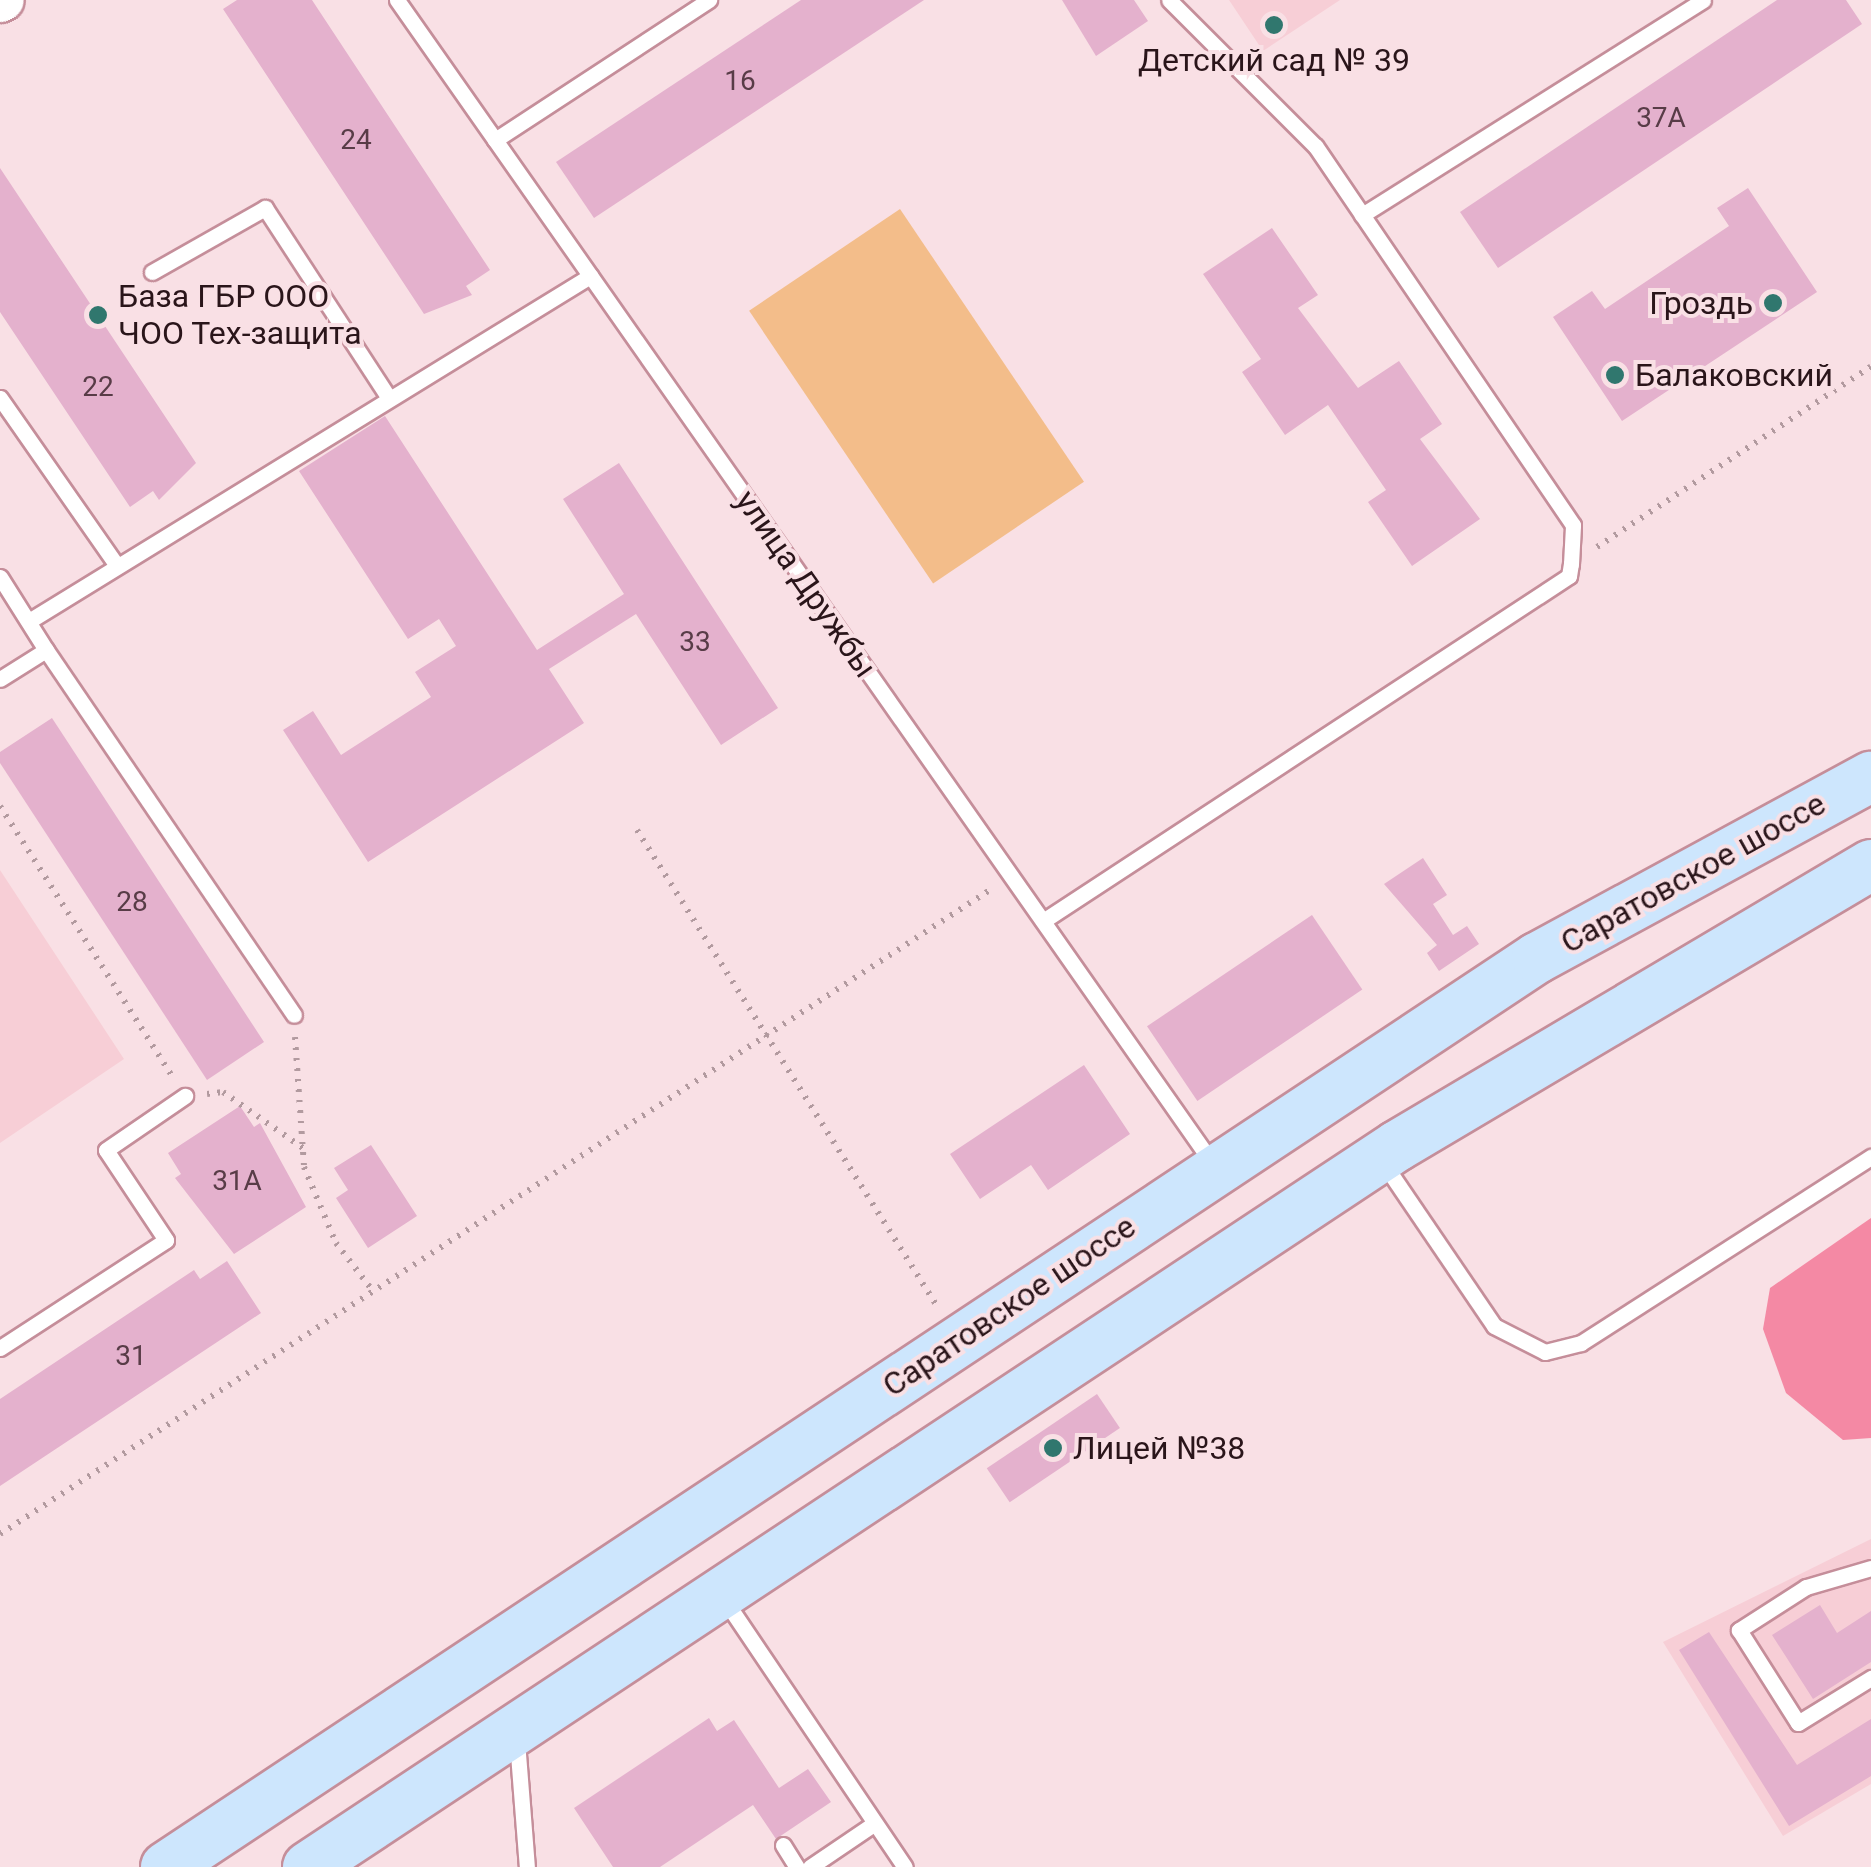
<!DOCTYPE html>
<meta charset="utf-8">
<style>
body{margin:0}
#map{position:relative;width:1871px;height:1867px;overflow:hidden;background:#f9e0e5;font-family:Roboto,sans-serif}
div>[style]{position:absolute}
.built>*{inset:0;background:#f7ced6}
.green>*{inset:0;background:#f3bd8a;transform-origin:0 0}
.water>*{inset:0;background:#f489a4}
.building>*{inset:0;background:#e4b1cd;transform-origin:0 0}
.path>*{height:6px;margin-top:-3px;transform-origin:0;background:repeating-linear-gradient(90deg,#b29a9f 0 2.5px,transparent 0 10.5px)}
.roads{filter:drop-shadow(2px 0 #c58e9a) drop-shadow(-2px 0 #c58e9a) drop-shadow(0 2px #c58e9a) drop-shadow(0 -2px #c58e9a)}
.service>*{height:15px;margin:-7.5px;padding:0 7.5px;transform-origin:7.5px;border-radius:7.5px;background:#fff}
.tertiary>*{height:40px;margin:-20px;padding:0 20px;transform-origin:20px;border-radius:20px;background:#fff}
.primary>*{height:50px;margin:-25px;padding:0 25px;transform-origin:25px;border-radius:25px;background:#cde6fd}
.dots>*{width:28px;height:28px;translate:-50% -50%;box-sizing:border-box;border:5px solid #f9e0e5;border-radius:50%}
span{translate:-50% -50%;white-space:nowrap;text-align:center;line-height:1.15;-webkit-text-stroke:8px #f9e0e5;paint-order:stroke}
.number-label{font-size:28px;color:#583c47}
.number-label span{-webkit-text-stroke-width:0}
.poi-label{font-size:32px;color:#2a151a}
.left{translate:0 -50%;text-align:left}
.right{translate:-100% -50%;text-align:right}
.street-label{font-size:32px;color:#2a151a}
</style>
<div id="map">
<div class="built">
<i style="clip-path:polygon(1229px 0,1340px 0,1263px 51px)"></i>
<i style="clip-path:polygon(0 870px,124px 1059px,0 1143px)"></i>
<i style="clip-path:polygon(1871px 1539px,1871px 1784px,1783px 1836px,1663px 1642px)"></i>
</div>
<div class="green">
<i style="left:900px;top:209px;width:329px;height:182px;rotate:56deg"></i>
</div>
<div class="water">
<i style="clip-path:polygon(1871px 1218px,1871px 1438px,1843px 1440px,1786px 1393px,1763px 1329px,1770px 1288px)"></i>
</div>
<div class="building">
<i style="clip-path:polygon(237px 0,312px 0,490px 270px,466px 286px,472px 295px,424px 314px,223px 9px)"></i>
<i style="clip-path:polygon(801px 0,924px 0,594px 218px,556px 162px)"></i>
<i style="clip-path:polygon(1062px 0,1134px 0,1148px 21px,1096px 56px)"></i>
<i style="clip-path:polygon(1777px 0,1846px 0,1862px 24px,1498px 268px,1460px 212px)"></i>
<i style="clip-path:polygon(0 168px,196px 463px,159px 500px,153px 491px,130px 507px,0 312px)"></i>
<i style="clip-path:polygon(1748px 188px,1817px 292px,1622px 421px,1553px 317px,1592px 291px,1605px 309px,1729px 226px,1717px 208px)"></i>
<i style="clip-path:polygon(1272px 228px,1318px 295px,1298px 308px,1358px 388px,1399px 361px,1442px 424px,1420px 439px,1480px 519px,1412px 566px,1368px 502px,1386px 490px,1328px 405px,1285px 435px,1242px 372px,1261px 359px,1203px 274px)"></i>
<i style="clip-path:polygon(385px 416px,537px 650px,624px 594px,563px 499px,619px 463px,778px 708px,721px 745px,636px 614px,549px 669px,584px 723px,368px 862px,283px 730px,313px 711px,341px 755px,431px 697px,415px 672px,456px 646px,439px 619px,408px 639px,299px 471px)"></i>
<i style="clip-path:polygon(52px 718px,264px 1042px,207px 1080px,0 763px,0 752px)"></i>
<i style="clip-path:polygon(1423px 858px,1447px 895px,1433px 904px,1453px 935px,1467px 926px,1479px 944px,1439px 971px,1427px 953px,1437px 945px,1384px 884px)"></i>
<i style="left:1312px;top:915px;width:90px;height:199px;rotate:56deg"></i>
<i style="clip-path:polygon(1084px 1065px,1130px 1134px,1048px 1190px,1031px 1165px,980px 1199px,950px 1154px)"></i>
<i style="clip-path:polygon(240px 1106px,254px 1127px,260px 1123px,306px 1207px,234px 1254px,175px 1178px,181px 1174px,168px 1153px)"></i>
<i style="clip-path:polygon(371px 1145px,417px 1216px,368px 1248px,336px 1198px,348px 1190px,334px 1168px)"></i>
<i style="clip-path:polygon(227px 1261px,261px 1313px,0 1486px,0 1399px,194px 1270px,200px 1279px)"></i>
<i style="left:1097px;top:1394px;width:41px;height:133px;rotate:56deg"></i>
<i style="clip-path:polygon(1820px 1605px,1837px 1633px,1871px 1611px,1871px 1662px,1813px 1699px,1772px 1635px)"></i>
<i style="clip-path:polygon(1709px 1632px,1797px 1765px,1871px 1719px,1871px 1776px,1789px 1826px,1679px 1650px)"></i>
<i style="clip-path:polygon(709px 1718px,717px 1731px,734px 1720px,779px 1788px,808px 1769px,831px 1802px,776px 1839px,753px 1805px,660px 1867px,613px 1867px,574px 1808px)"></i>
</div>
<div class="path">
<i style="left:1597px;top:547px;width:328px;rotate:-33.4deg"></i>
<i style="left:0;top:806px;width:324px;rotate:57.5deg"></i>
<i style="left:637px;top:830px;width:563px;rotate:57.78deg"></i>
<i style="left:295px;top:1037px;width:130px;rotate:86deg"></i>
<i style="left:304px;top:1167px;width:82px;rotate:67.2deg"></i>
<i style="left:336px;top:1243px;width:61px;rotate:52.4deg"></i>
<i style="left:207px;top:1094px;width:16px;rotate:-7deg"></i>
<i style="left:223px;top:1092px;width:98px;rotate:35deg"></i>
<i style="left:0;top:1534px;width:1185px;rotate:-33.05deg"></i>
</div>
<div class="roads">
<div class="service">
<i style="left:397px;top:0;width:1422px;rotate:54.97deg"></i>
<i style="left:495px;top:140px;width:256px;rotate:-33.2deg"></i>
<i style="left:1362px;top:215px;width:403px;rotate:-32.2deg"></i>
<i style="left:152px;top:272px;width:130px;rotate:-29.5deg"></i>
<i style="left:265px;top:208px;width:227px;rotate:56.9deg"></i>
<i style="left:0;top:398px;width:203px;rotate:55.1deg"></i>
<i style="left:0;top:577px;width:86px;rotate:57.8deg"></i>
<i style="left:46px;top:650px;width:54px;rotate:147.8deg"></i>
<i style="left:29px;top:621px;width:659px;rotate:-31.59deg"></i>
<i style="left:46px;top:650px;width:441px;rotate:55.8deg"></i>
<i style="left:1043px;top:921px;width:629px;rotate:-33.26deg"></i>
<i style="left:1569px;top:576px;width:12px;rotate:-81deg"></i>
<i style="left:1571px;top:564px;width:39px;rotate:-87deg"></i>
<i style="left:1573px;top:525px;width:458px;rotate:-124.2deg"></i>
<i style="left:1315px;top:146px;width:206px;rotate:-135deg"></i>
<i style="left:1382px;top:1161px;width:199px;rotate:55.8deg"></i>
<i style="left:1494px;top:1326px;width:57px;rotate:27deg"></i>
<i style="left:1545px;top:1352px;width:37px;rotate:-14deg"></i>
<i style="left:1581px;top:1343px;width:345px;rotate:-32.7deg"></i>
<i style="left:0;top:1348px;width:198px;rotate:-33deg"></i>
<i style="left:166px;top:1240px;width:108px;rotate:-123.7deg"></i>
<i style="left:106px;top:1150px;width:96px;rotate:-34.4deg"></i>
<i style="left:1871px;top:1568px;width:68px;rotate:163.7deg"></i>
<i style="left:1806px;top:1587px;width:80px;rotate:147.3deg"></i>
<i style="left:1739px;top:1630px;width:110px;rotate:57.6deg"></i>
<i style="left:1798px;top:1723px;width:86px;rotate:-31.7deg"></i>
<i style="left:724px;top:1599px;width:323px;rotate:56deg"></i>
<i style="left:517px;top:1741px;width:126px;rotate:85.5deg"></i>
<i style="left:783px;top:1845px;width:26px;rotate:58deg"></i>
<i style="left:810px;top:1867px;width:78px;rotate:-34.1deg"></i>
</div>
<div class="tertiary">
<i style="left:0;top:2px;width:4px;rotate:-27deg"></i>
</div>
<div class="primary">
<i style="left:166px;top:1867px;width:1645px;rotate:-33.55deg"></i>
<i style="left:1537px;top:958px;width:380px;rotate:-28.5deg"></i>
<i style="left:308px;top:1867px;width:1306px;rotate:-33.51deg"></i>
<i style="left:1397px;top:1146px;width:551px;rotate:-30.66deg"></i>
</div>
</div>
<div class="dots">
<i style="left:1274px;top:25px;background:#30776e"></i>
<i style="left:1773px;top:303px;background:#30776e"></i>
<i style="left:98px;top:315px;background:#30776e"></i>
<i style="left:1615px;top:375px;background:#30776e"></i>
<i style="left:1053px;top:1448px;background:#30776e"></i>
</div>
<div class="number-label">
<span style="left:740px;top:81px">16</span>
<span style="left:1661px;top:118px">37А</span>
<span style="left:356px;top:140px">24</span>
<span style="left:98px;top:387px">22</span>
<span style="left:695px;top:642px">33</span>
<span style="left:132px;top:902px">28</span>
<span style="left:237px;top:1181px">31А</span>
<span style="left:131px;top:1356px">31</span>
</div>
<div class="poi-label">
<span style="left:1274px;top:60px">Детский сад № 39</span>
<span class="left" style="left:118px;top:315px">База ГБР ООО<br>ЧОО Тех-защита</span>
<span class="right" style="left:1753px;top:303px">Гроздь</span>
<span class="left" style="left:1635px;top:375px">Балаковский</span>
<span class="left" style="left:1073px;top:1448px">Лицей №38</span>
</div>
<div class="street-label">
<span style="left:806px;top:584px;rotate:55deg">улица Дружбы</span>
<span style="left:1693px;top:873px;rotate:-29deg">Саратовское шоссе</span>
<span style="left:1009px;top:1306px;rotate:-34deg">Саратовское шоссе</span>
</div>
</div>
